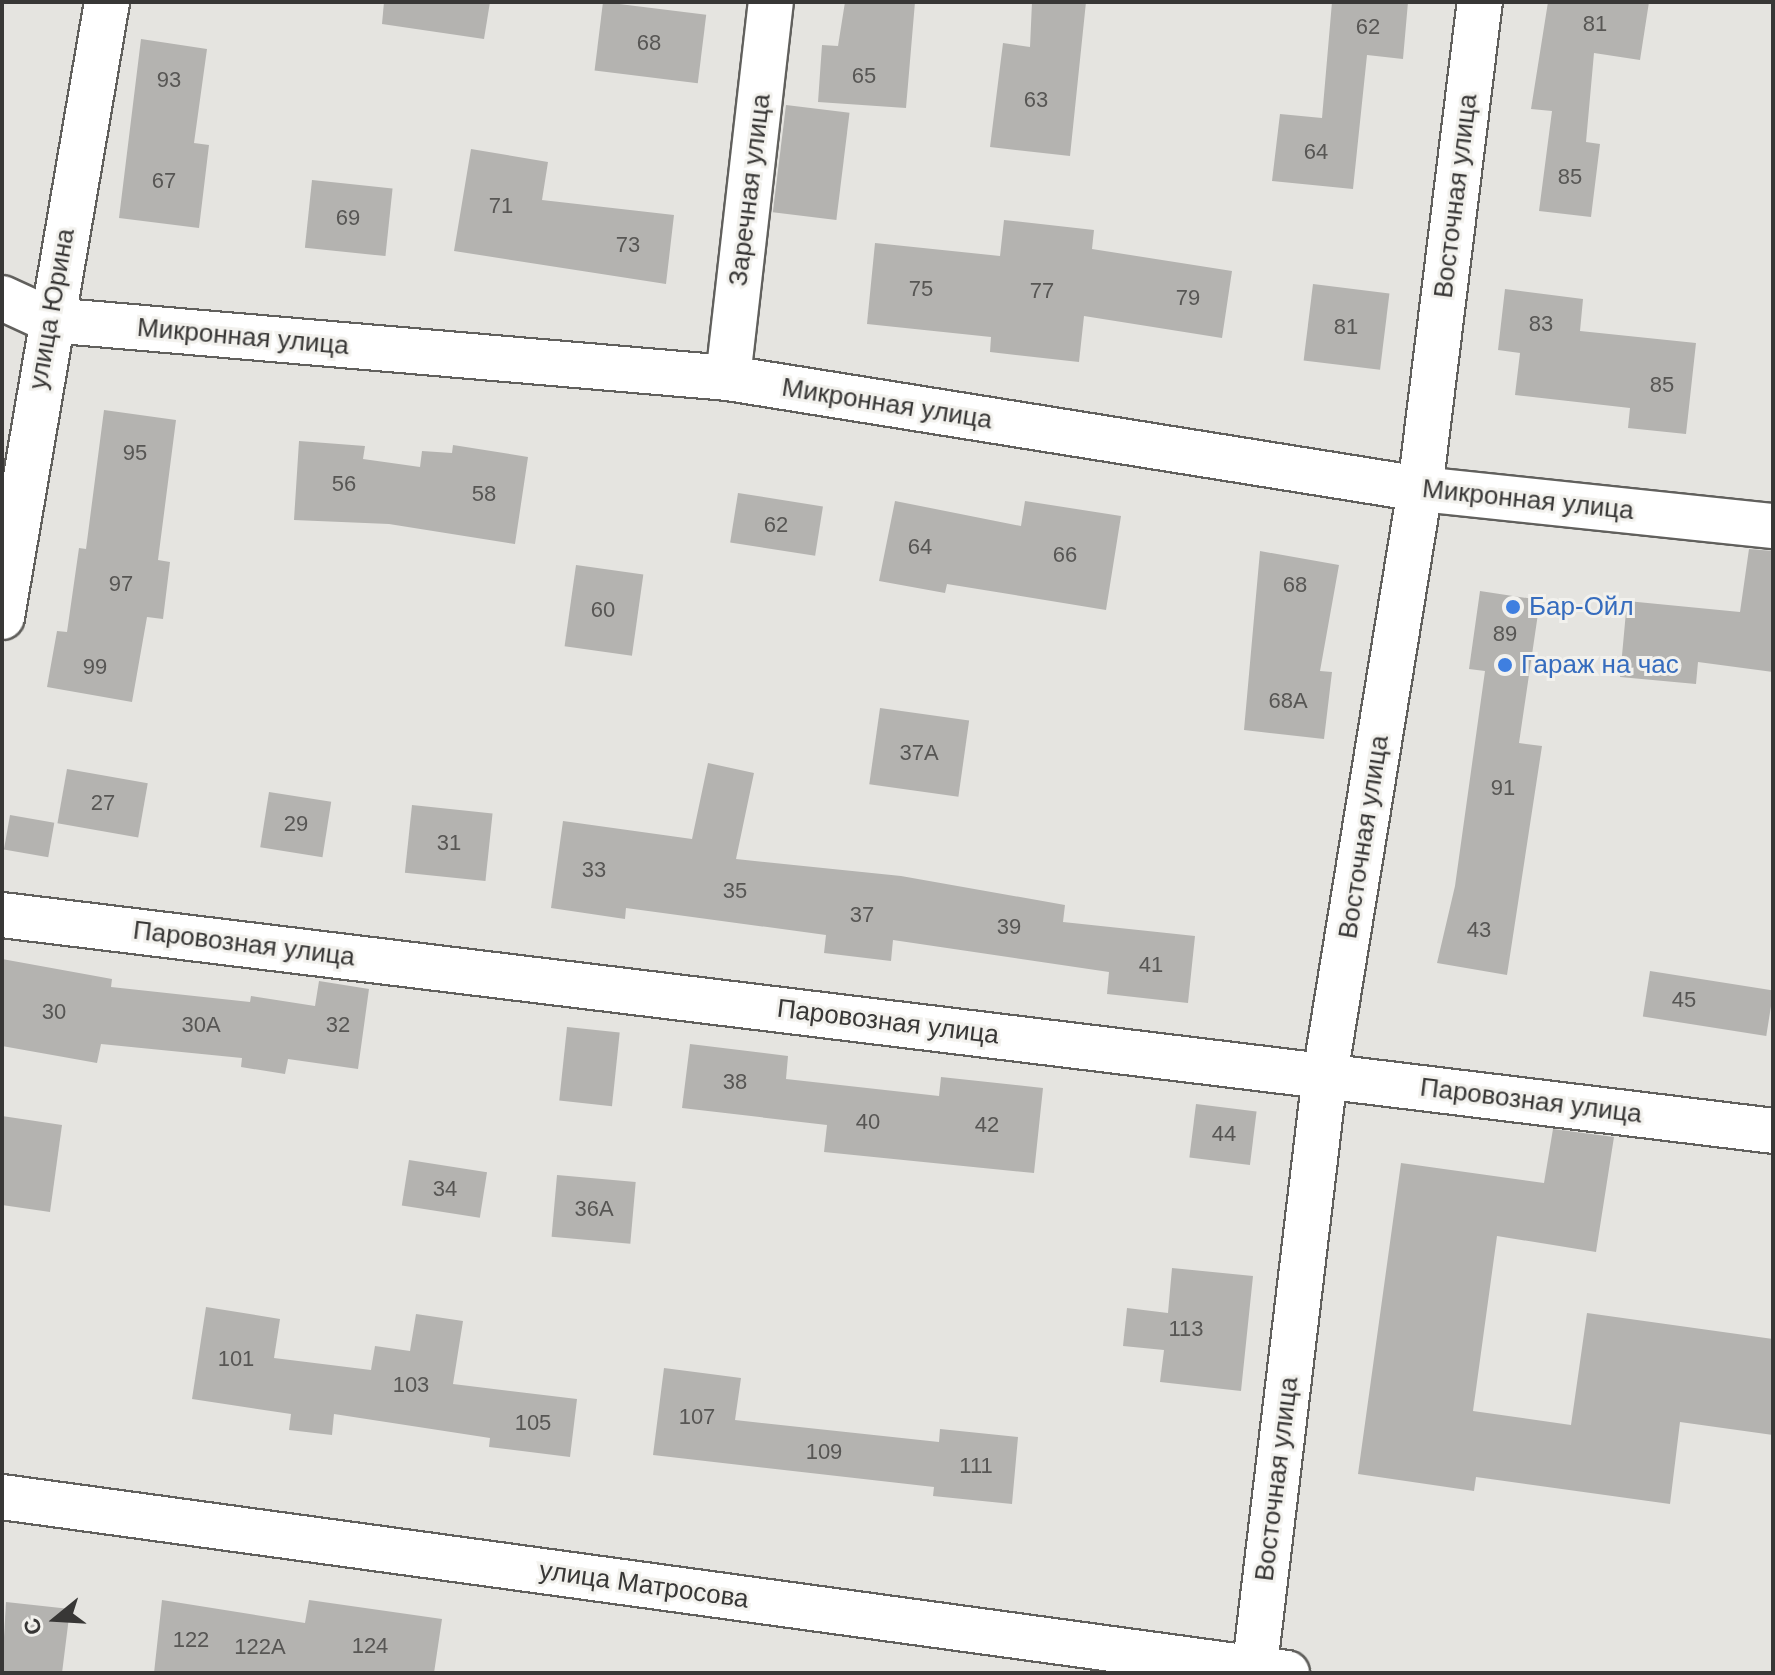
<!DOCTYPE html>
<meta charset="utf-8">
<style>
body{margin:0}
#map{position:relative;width:1775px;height:1675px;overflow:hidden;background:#e5e4e0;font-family:Arial,sans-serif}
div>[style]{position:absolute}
.building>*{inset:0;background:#b4b3b0;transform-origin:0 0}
.roads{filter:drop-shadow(2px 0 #61605d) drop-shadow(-2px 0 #61605d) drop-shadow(0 2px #61605d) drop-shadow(0 -2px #61605d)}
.minor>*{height:44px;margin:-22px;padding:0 22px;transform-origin:22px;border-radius:22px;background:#fff}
.tertiary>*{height:44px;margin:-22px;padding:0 22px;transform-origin:22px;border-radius:22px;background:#fff}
.dots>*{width:22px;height:22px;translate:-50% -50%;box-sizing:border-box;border:4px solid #f2f1ed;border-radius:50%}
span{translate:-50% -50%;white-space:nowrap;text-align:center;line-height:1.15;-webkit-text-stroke:6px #f2f1ed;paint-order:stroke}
.number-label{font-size:22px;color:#575654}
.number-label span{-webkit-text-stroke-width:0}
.street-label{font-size:26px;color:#383736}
.shop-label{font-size:26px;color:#366cbe}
.left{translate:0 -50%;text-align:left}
.frame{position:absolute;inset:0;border:4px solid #383736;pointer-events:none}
.north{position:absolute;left:16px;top:1579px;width:80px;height:80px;-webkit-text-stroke:6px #f2f1ed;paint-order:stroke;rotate:252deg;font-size:22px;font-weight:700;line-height:32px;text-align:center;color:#383736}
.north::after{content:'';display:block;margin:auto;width:28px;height:36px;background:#383736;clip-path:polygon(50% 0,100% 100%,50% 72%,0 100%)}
</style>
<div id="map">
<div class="building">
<i style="clip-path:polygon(384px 2px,490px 2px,484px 39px,382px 24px)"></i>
<i style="left:603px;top:2px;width:104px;height:69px;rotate:7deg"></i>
<i style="clip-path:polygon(845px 2px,915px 2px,906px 108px,818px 102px,822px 45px,838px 46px)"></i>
<i style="clip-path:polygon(1032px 2px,1086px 2px,1070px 156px,990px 147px,1003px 43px,1030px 47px)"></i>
<i style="clip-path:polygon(1332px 2px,1408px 2px,1403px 59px,1367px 55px,1353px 189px,1272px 181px,1280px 114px,1322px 118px)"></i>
<i style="clip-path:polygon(1548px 2px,1649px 2px,1640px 60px,1594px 53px,1586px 142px,1600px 144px,1591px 217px,1539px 211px,1552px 111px,1531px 109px)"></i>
<i style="clip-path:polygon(141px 39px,207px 49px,194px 143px,209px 145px,199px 228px,119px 218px)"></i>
<i style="left:786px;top:105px;width:64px;height:108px;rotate:7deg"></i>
<i style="clip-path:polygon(471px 149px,548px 162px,542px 200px,674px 215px,666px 284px,454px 251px)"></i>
<i style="left:312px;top:180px;width:81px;height:68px;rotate:6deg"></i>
<i style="clip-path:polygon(1004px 220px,1094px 230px,1092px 249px,1232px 271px,1222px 338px,1084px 316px,1079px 362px,990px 352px,991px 337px,867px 324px,875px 243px,1000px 256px)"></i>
<i style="left:1313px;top:284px;width:77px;height:77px;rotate:7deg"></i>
<i style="clip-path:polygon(1505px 289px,1583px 299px,1580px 331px,1696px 343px,1686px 434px,1628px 428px,1630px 408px,1515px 395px,1520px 353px,1498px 350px)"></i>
<i style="clip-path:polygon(104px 410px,176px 420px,158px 560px,170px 562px,163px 619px,147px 617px,132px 702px,47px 687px,57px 631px,67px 632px,79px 548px,86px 549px)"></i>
<i style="clip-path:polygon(299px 441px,365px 446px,363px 459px,420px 467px,422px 451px,452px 453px,453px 445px,528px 457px,515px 544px,389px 524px,294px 520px)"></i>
<i style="left:738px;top:493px;width:86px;height:50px;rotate:9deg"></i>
<i style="clip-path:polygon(895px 501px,1021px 526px,1025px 501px,1121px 516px,1106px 610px,947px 584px,945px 593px,879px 581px)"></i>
<i style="clip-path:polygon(1749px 549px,1773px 551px,1773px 672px,1698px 662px,1696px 684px,1620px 677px,1627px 601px,1740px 612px)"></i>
<i style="clip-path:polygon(1260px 551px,1339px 565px,1320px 671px,1332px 672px,1324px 739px,1244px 730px)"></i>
<i style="left:576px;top:565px;width:68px;height:82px;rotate:8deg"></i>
<i style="clip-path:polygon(1480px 591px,1540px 600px,1519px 743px,1542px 746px,1507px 975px,1437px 963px,1455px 886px,1485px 671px,1469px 669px)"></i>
<i style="left:880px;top:708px;width:90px;height:77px;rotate:8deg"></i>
<i style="clip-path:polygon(708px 763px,754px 773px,736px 859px,901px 876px,1065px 905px,1063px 922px,1195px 936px,1188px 1003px,1107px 994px,1109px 972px,893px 940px,891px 961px,824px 953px,826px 935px,626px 908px,625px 919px,551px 908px,563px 821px,692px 839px)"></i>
<i style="left:67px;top:769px;width:82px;height:55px;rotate:10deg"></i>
<i style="left:269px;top:792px;width:63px;height:56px;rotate:9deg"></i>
<i style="left:412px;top:805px;width:81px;height:68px;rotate:6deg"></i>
<i style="left:10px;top:815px;width:45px;height:35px;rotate:10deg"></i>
<i style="clip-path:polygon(2px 959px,112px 979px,111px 987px,250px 1002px,251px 996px,315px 1006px,319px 981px,369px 989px,358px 1069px,288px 1059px,285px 1074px,241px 1067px,242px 1058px,101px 1044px,97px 1063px,2px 1046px)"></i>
<i style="left:1650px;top:971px;width:125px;height:46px;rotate:9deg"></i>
<i style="left:567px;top:1027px;width:53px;height:74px;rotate:6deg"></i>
<i style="clip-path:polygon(690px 1044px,788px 1056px,786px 1079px,939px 1096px,941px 1077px,1043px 1088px,1034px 1173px,824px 1152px,827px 1125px,682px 1108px)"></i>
<i style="left:1196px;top:1104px;width:61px;height:54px;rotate:7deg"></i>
<i style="clip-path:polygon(2px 1116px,62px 1125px,50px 1212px,2px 1205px)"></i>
<i style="clip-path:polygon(1553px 1129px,1614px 1137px,1596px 1252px,1497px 1236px,1473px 1411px,1571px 1425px,1587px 1313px,1773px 1339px,1773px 1435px,1680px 1422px,1670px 1504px,1476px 1477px,1474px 1491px,1358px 1474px,1401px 1163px,1544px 1183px)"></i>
<i style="left:409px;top:1160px;width:79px;height:46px;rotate:9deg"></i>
<i style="left:557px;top:1175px;width:79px;height:62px;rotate:5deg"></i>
<i style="clip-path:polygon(1172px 1268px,1253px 1276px,1241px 1391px,1160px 1382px,1164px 1350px,1123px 1346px,1127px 1308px,1168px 1313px)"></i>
<i style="clip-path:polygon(206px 1307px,280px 1319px,274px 1358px,371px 1370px,375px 1346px,410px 1351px,416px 1314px,463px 1321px,453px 1384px,577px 1399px,570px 1457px,489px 1447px,490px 1438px,334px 1414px,332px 1435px,289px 1430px,291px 1414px,192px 1399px)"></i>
<i style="clip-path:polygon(664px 1368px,741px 1378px,735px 1420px,939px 1442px,940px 1429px,1018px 1437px,1012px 1504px,933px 1496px,934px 1487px,653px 1455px)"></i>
<i style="clip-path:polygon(162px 1600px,305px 1623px,309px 1600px,442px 1619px,434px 1673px,154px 1673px)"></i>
<i style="clip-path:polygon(6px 1602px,70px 1609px,62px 1673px,2px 1673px)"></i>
</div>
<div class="roads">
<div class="minor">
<i style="left:2px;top:298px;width:53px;rotate:24.6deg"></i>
<i style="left:50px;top:320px;width:680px;rotate:4.89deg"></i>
<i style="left:728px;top:378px;width:701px;rotate:9.11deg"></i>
<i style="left:1420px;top:489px;width:355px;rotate:6deg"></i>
<i style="left:728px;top:378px;width:378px;rotate:-83.5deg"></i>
<i style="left:2px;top:617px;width:624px;rotate:-80.31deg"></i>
<i style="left:2px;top:915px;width:1784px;rotate:6.95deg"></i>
<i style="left:1254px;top:1673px;width:602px;rotate:-83.23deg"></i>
<i style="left:1325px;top:1075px;width:594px;rotate:-80.79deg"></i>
<i style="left:1420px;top:489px;width:491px;rotate:-83deg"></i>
</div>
<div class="tertiary">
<i style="left:2px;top:1497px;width:1297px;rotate:7.8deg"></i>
</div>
</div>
<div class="dots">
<i style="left:1513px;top:607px;background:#3f7fe0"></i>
<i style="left:1505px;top:665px;background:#3f7fe0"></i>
</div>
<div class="number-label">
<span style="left:1595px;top:24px">81</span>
<span style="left:1368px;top:27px">62</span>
<span style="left:649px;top:43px">68</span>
<span style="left:864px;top:76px">65</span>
<span style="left:169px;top:80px">93</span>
<span style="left:1036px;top:100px">63</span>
<span style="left:1316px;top:152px">64</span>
<span style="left:1570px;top:177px">85</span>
<span style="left:164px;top:181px">67</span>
<span style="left:501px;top:206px">71</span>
<span style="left:348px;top:218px">69</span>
<span style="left:628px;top:245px">73</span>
<span style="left:921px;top:289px">75</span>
<span style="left:1042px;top:291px">77</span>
<span style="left:1188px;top:298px">79</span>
<span style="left:1541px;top:324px">83</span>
<span style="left:1346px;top:327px">81</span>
<span style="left:1662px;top:385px">85</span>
<span style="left:135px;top:453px">95</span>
<span style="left:344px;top:484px">56</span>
<span style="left:484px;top:494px">58</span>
<span style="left:776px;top:525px">62</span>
<span style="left:920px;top:547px">64</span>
<span style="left:1065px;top:555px">66</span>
<span style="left:121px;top:584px">97</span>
<span style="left:1295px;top:585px">68</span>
<span style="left:603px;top:610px">60</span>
<span style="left:1505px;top:634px">89</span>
<span style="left:95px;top:667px">99</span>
<span style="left:1288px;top:701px">68А</span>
<span style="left:919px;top:753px">37А</span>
<span style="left:1503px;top:788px">91</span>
<span style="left:103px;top:803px">27</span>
<span style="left:296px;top:824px">29</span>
<span style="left:449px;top:843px">31</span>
<span style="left:594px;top:870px">33</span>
<span style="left:735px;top:891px">35</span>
<span style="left:862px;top:915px">37</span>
<span style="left:1009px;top:927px">39</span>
<span style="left:1479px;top:930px">43</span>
<span style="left:1151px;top:965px">41</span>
<span style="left:1684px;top:1000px">45</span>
<span style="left:54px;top:1012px">30</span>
<span style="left:201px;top:1025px">30А</span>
<span style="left:338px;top:1025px">32</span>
<span style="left:735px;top:1082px">38</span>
<span style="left:868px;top:1122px">40</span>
<span style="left:987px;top:1125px">42</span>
<span style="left:1224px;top:1134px">44</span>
<span style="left:445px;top:1189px">34</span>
<span style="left:594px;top:1209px">36А</span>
<span style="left:1186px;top:1329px">113</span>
<span style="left:236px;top:1359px">101</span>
<span style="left:411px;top:1385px">103</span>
<span style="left:697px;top:1417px">107</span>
<span style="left:533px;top:1423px">105</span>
<span style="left:824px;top:1452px">109</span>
<span style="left:976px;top:1466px">111</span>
<span style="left:191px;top:1640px">122</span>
<span style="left:370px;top:1646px">124</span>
<span style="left:260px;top:1647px">122А</span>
</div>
<div class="street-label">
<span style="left:750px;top:190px;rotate:-83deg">Заречная улица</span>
<span style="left:1456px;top:196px;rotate:-83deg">Восточная улица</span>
<span style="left:52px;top:309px;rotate:-80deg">улица Юрина</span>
<span style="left:243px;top:337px;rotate:5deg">Микронная улица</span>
<span style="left:887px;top:404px;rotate:9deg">Микронная улица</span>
<span style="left:1528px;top:500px;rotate:6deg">Микронная улица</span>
<span style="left:1364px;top:837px;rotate:-81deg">Восточная улица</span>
<span style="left:244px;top:944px;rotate:7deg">Паровозная улица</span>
<span style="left:888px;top:1022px;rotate:7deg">Паровозная улица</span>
<span style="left:1531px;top:1101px;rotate:7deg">Паровозная улица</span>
<span style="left:1277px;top:1479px;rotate:-83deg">Восточная улица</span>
<span style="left:644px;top:1585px;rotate:8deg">улица Матросова</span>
</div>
<div class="shop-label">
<span class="left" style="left:1529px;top:607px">Бар-Ойл</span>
<span class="left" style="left:1521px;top:665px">Гараж на час</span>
</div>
<div class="frame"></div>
<div class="north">С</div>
</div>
